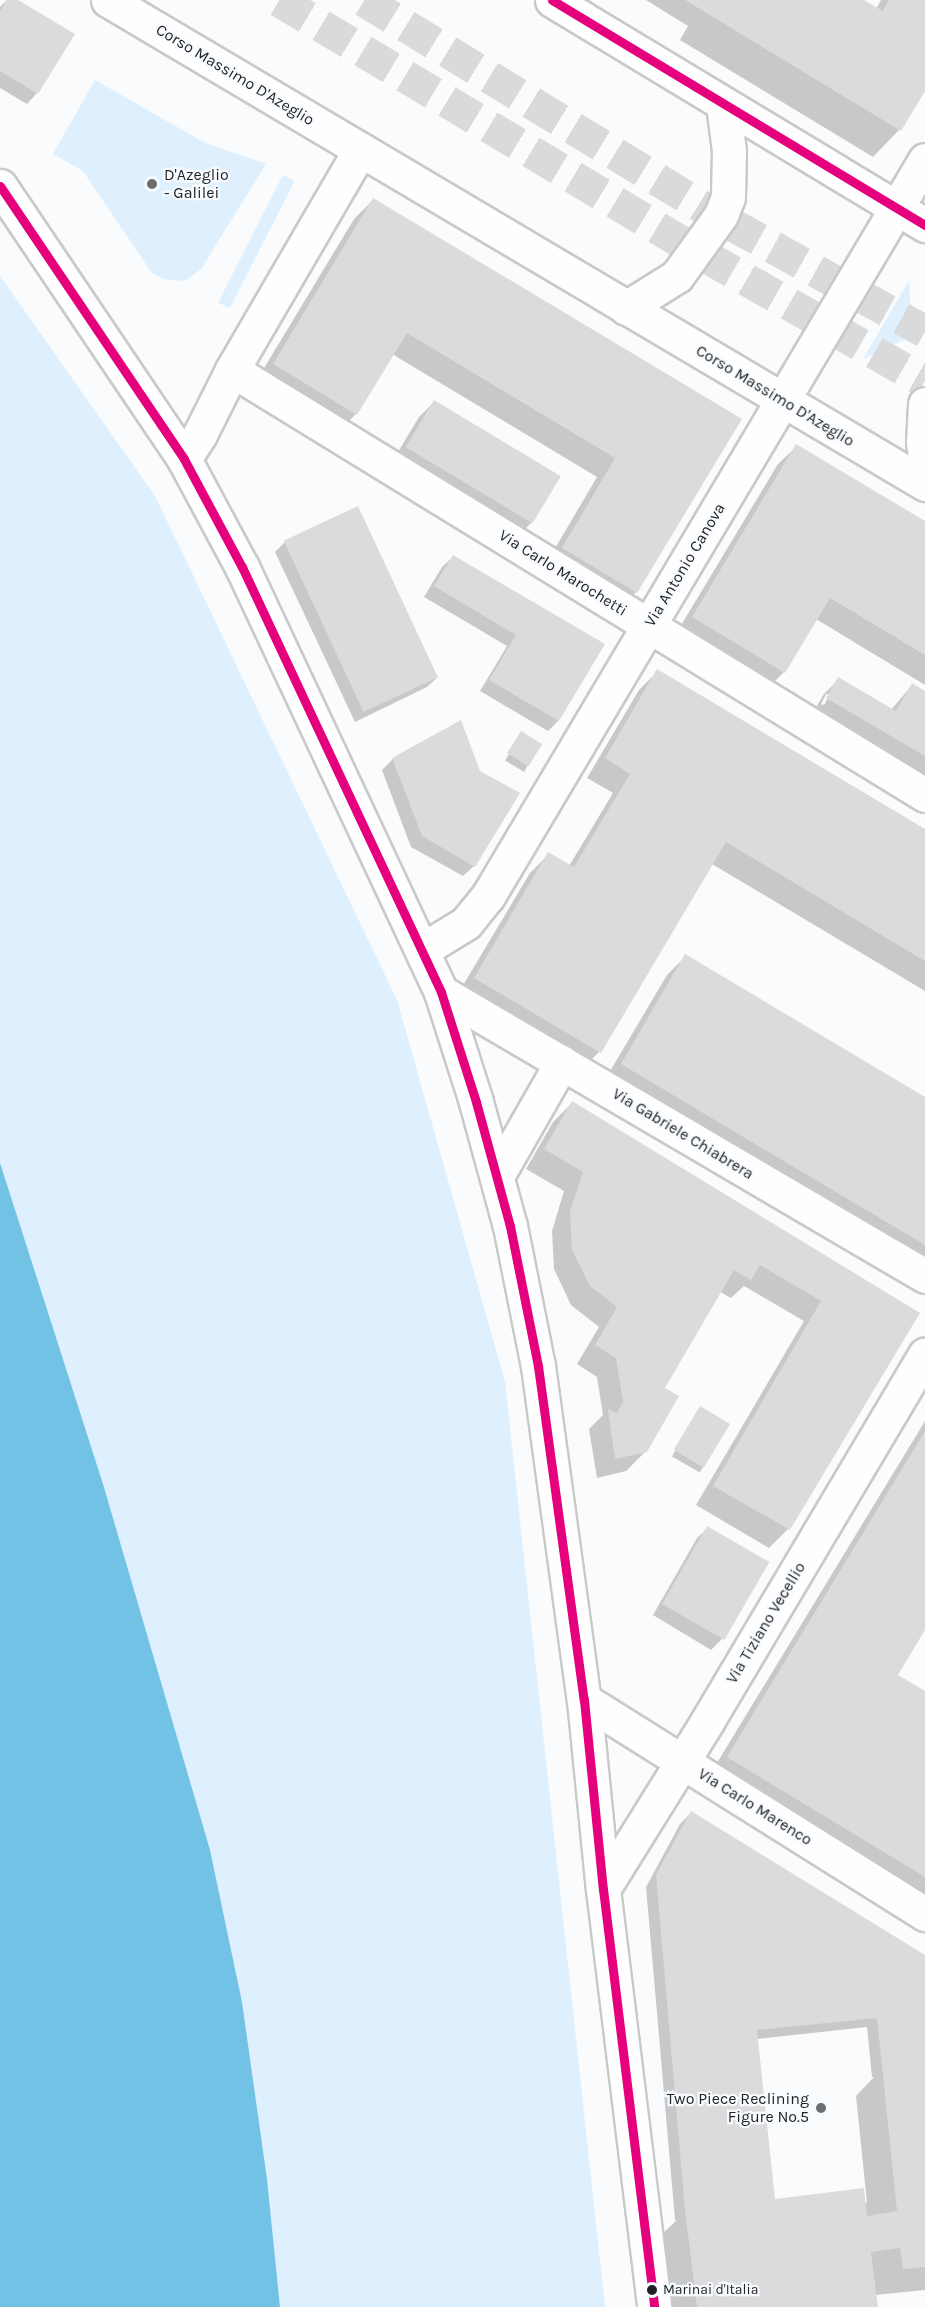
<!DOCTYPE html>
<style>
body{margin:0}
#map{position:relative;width:925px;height:2307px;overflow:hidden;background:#f9fbfd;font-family:Karla,sans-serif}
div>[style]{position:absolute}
.green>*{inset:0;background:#deeffd;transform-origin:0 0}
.water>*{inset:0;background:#71c2e4}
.shadow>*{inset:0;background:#0003;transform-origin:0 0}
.building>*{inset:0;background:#dbdbdb;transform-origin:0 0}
.primary-tunnel>*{height:33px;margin-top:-16.5px;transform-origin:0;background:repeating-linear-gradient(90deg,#d8dadc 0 33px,transparent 0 49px)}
.roads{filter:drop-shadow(2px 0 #c7c9cb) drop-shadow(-2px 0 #c7c9cb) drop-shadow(0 2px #c7c9cb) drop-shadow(0 -2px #c7c9cb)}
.street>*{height:33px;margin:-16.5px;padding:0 16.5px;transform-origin:16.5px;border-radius:16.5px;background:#fefeff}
.secondary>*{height:33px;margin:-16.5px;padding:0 16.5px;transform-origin:16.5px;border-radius:16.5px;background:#fefeff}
.bus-1>*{height:9px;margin:-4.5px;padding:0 4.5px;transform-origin:4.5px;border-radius:4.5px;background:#e5007d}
.dots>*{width:16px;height:16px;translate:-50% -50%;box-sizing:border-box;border:3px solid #f7fbff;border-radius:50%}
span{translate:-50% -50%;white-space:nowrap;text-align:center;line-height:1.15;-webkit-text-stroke:4.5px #f7fbff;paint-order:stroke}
.bus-label{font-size:14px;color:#1f2122}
.left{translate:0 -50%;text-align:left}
.street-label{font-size:16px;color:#1f2122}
.poi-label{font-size:16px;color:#1f2122}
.right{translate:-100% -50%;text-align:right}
</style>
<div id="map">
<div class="green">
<i style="clip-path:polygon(95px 80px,205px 143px,266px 164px,201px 269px,185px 281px,163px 279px,152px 273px,83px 171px,53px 154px)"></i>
<i style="left:283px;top:175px;width:13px;height:143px;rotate:27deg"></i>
<i style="clip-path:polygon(0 276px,155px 496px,397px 1000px,505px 1382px,605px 2307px,280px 2307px,267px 2179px,242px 2002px,210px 1850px,0 1174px)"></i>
<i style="clip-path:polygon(909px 281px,912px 336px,863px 359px)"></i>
</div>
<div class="water">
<i style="clip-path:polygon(0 1163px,103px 1484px,210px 1850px,242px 2002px,267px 2179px,280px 2307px,0 2307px)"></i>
</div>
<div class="shadow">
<i style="clip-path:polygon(7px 0,15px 0,37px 93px,27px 104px,0 88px,0 7px)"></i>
<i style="clip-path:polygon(646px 0,861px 0,876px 9px,881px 0,925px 0,925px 88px,899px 130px,873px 157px,680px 40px,688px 26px)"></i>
<i style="clip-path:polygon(373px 200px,740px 420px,636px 592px,617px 611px,544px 567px,597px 477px,392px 354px,356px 414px,337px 433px,255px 383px,354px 219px)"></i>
<i style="clip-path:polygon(434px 402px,532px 522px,517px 537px,392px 462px,419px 417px)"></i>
<i style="clip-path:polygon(797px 446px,925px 523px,925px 685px,816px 619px,784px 672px,765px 691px,674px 637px,778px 464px)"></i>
<i style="clip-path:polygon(285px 542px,438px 677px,427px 687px,355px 722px,275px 552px)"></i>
<i style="clip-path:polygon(453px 557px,603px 645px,558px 721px,548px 731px,480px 691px,507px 646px,424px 597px,442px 567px)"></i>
<i style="clip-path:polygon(658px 671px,925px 831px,925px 991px,712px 864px,599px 1052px,580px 1071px,456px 997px,530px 873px,549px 854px,569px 866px,613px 793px,587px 778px,639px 690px)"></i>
<i style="clip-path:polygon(evenodd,839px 679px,891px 710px,912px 685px,925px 692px,925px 780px,812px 714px,824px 694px,839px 679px,826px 694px,830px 694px,824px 705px,821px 704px,826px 694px)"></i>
<i style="left:521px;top:733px;width:22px;height:32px;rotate:30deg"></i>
<i style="clip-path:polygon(393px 759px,479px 772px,474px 866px,463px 876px,411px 847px,382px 770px)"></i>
<i style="clip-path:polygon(686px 956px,925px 1099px,925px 1275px,603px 1083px,667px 975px)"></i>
<i style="clip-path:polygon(572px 1103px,918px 1313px,788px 1529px,769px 1548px,696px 1505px,804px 1321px,744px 1286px,731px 1298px,720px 1292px,663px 1389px,646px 1451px,626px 1471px,597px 1478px,589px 1429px,603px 1415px,597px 1377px,577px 1364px,599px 1327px,571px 1305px,554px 1269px,552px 1231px,564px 1191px,526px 1169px,553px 1122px)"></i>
<i style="left:700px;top:1408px;width:32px;height:56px;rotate:30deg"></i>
<i style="clip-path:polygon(925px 1421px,925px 1627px,896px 1675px,925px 1693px,925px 1907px,709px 1776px)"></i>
<i style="clip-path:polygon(708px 1528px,767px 1563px,722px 1639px,711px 1650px,653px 1615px,697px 1538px)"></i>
<i style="clip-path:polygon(evenodd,691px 1813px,925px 1956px,925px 2290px,875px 2295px,876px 2307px,667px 2307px,658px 2238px,677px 2220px,675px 2220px,646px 1887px,680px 1824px,691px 1813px,867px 2027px,872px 2077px,874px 2077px,856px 2096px,867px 2203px,771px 2201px,757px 2039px,867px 2027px)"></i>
</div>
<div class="building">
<i style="clip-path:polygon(7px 0,18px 0,75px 34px,38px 94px,0 71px,0 11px)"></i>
<i style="clip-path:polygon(685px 0,864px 0,883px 11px,889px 0,925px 0,925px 91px,901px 131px)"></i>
<i style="clip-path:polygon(373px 198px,742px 419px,637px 593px,562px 548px,615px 458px,407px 333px,357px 415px,273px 364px)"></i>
<i style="left:434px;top:400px;width:148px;height:55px;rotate:31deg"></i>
<i style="clip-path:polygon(796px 444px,925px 521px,925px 655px,830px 598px,785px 673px,692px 617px)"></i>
<i style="left:358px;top:506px;width:189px;height:82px;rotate:65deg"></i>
<i style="clip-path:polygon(453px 555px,605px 644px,559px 721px,489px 680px,516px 635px,434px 586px)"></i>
<i style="clip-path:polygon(657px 669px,925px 829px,925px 961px,726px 842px,601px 1053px,474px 978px,548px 852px,574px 867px,630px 774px,605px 758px)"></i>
<i style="clip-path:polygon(838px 677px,896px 711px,912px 683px,925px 691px,925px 756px,826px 698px)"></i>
<i style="clip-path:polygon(461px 720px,480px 771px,520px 793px,475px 867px,422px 836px,392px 758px)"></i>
<i style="left:521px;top:731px;width:25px;height:26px;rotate:32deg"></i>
<i style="clip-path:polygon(685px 954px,925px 1097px,925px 1245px,621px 1064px)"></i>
<i style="clip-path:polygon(572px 1101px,920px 1313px,790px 1530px,713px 1486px,821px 1301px,760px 1265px,751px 1280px,734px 1270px,665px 1388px,679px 1396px,647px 1452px,615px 1459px,608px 1409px,617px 1413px,623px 1402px,616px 1358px,595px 1345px,617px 1307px,590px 1286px,572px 1250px,570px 1211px,583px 1172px,544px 1149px)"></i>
<i style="left:700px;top:1406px;width:35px;height:51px;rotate:31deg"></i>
<i style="clip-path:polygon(925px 1431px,925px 1630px,898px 1675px,925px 1691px,925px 1877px,727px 1757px)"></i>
<i style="left:707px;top:1526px;width:72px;height:90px;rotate:30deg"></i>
<i style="clip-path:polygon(evenodd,691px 1811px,925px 1955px,925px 2267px,903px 2269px,900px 2248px,871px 2252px,878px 2307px,697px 2307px,685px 2210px,656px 1875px,691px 1811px,877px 2018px,897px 2211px,867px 2216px,864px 2188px,775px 2199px,757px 2030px,877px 2018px)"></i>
</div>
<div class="primary-tunnel">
<i style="left:279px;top:0;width:496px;rotate:31deg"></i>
<i style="left:704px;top:255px;width:254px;rotate:29.7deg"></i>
<i style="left:364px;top:0;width:429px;rotate:31.4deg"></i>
<i style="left:730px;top:223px;width:223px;rotate:29deg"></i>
</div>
<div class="roads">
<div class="street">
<i style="left:626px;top:308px;width:60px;rotate:-32.1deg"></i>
<i style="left:677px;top:276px;width:75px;rotate:-54.2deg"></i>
<i style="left:721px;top:215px;width:19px;rotate:-69deg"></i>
<i style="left:728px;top:197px;width:46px;rotate:-88.8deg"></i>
<i style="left:729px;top:151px;width:47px;rotate:-97.3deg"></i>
<i style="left:232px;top:370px;width:813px;rotate:31.52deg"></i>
<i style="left:925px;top:404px;width:38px;rotate:93deg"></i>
<i style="left:923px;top:442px;width:14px;rotate:82deg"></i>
<i style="left:184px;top:459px;width:30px;rotate:-57deg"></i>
<i style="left:200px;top:434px;width:72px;rotate:-63.4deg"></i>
<i style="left:232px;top:370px;width:255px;rotate:-59.8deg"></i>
<i style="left:422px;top:950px;width:52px;rotate:-31.5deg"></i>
<i style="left:466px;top:923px;width:35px;rotate:-51deg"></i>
<i style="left:488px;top:896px;width:856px;rotate:-59.3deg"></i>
<i style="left:441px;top:992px;width:561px;rotate:30.4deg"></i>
<i style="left:497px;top:1176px;width:131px;rotate:-60.3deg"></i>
<i style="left:584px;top:1700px;width:403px;rotate:32.1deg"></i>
<i style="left:603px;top:1889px;width:199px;rotate:-58.1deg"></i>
<i style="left:708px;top:1720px;width:425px;rotate:-59.3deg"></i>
</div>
<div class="secondary">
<i style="left:108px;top:0;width:950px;rotate:30.64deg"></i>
<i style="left:552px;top:0;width:436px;rotate:31.1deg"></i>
<i style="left:0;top:186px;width:329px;rotate:56deg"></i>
<i style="left:184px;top:459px;width:123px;rotate:61.8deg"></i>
<i style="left:242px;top:567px;width:469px;rotate:64.9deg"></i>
<i style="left:441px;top:992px;width:115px;rotate:72.3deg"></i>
<i style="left:476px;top:1102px;width:129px;rotate:74.7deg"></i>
<i style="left:510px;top:1226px;width:143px;rotate:78.7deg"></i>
<i style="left:538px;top:1366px;width:337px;rotate:82.2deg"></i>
<i style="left:584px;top:1700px;width:190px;rotate:84.3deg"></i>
<i style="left:603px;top:1889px;width:421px;rotate:83deg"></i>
</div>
</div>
<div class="bus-1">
<i style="left:552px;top:0;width:436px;rotate:31.1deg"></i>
<i style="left:0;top:186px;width:329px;rotate:56deg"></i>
<i style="left:184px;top:459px;width:123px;rotate:61.8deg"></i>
<i style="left:242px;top:567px;width:469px;rotate:64.9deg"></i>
<i style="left:441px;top:992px;width:115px;rotate:72.3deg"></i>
<i style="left:476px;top:1102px;width:129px;rotate:74.7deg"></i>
<i style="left:510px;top:1226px;width:143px;rotate:78.7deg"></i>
<i style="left:538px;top:1366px;width:337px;rotate:82.2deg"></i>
<i style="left:584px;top:1700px;width:190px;rotate:84.3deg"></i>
<i style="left:603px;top:1889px;width:421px;rotate:83deg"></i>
</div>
<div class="dots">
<i style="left:152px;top:184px;background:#6b6d6f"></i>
<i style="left:821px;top:2108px;background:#6b6d6f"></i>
<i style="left:652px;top:2290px;background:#1f2122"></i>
</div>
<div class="bus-label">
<span class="left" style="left:663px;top:2290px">Marinai d'Italia</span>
</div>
<div class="street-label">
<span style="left:235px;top:75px;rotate:31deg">Corso Massimo D'Azeglio</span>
<span style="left:775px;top:396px;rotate:31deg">Corso Massimo D'Azeglio</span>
<span style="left:685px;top:565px;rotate:-59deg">Via Antonio Canova</span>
<span style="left:563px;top:573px;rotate:32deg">Via Carlo Marochetti</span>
<span style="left:683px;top:1134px;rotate:31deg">Via Gabriele Chiabrera</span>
<span style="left:766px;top:1623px;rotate:-59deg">Via Tiziano Vecellio</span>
<span style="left:755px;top:1807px;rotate:32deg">Via Carlo Marenco</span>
</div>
<div class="poi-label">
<span class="left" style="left:164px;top:184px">D'Azeglio<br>- Galilei</span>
<span class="right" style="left:809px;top:2108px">Two Piece Reclining<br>Figure No.5</span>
</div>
</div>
